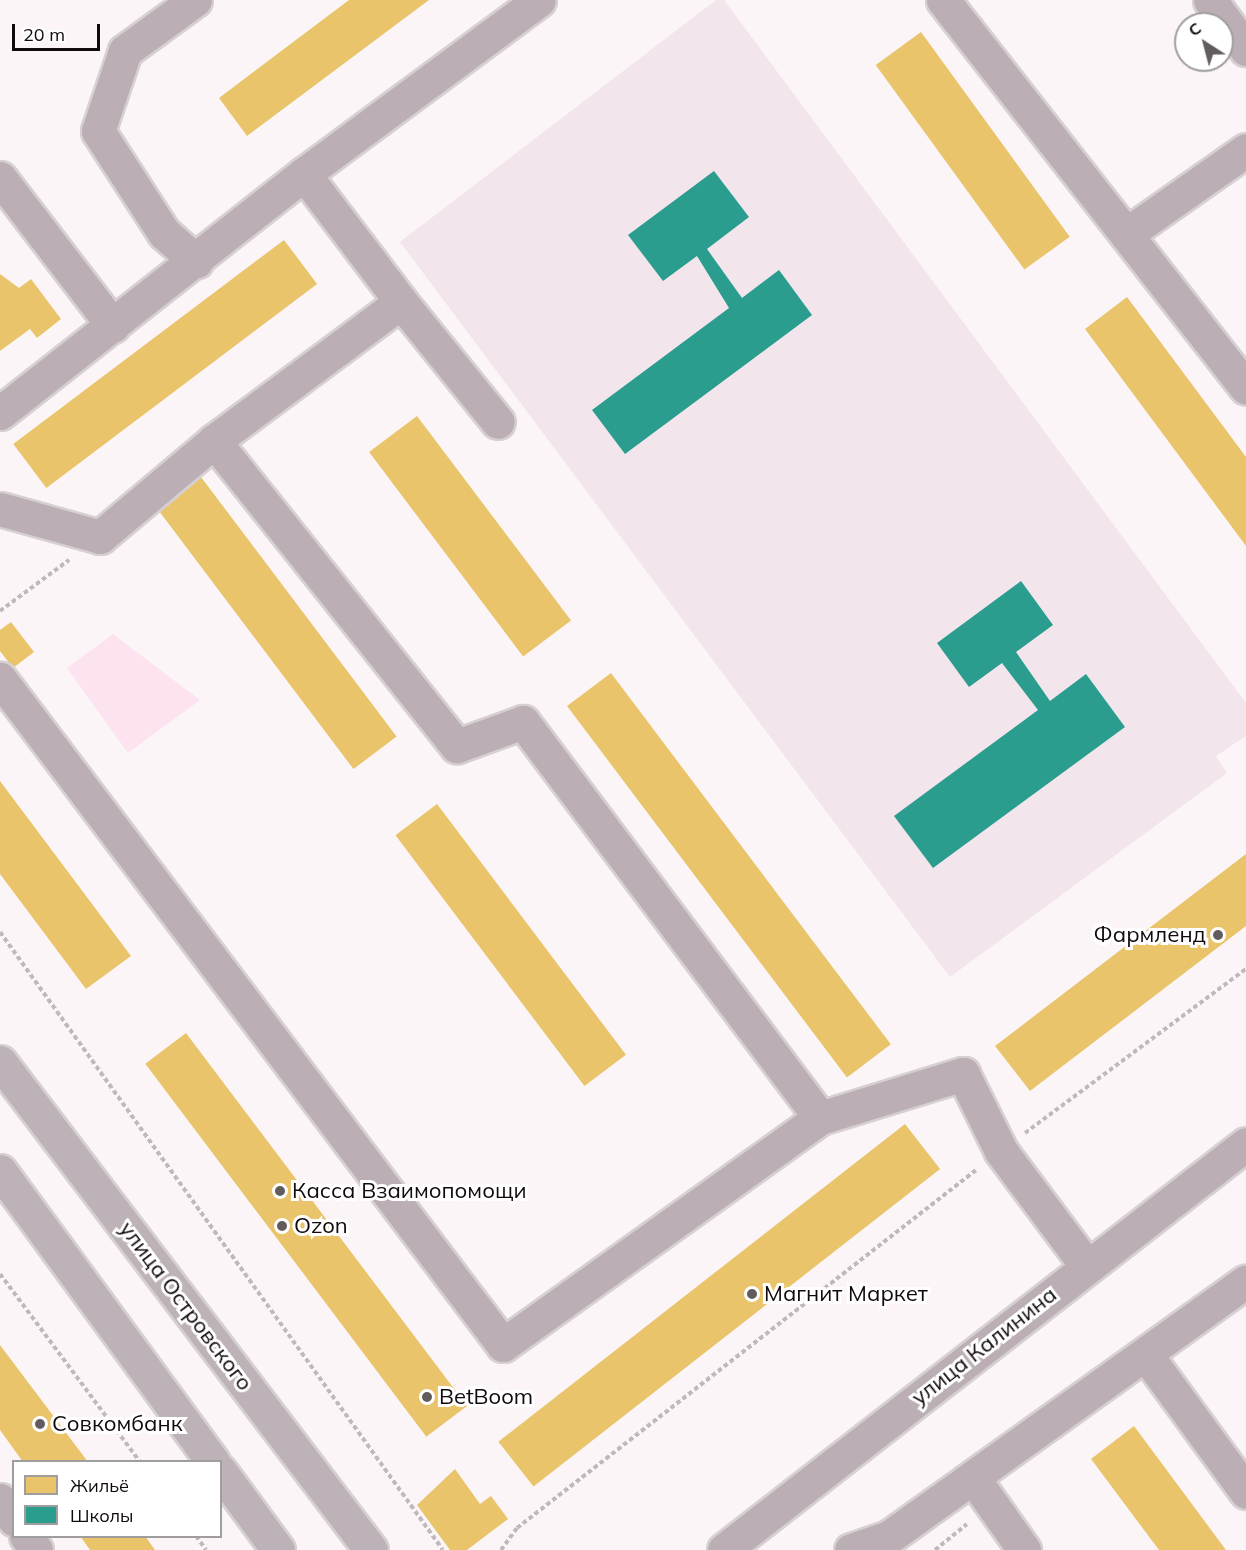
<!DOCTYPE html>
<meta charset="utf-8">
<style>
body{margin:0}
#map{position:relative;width:1246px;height:1550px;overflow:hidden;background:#fcf5f8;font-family:Mulish,sans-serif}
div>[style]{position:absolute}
.built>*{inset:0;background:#f2e5ec}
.green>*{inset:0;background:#fce3ef}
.homes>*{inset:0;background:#e9c46a;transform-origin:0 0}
.schools>*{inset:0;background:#2a9d8f}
.path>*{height:4px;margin-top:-2px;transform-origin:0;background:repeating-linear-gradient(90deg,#c0b9bc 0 4.5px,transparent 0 7.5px)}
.roads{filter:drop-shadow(2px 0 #d6d0d2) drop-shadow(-2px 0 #d6d0d2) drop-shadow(0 2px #d6d0d2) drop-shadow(0 -2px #d6d0d2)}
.minor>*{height:33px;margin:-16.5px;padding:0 16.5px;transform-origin:16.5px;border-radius:16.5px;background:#bbafb5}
.major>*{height:33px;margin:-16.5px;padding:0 16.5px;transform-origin:16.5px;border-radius:16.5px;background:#bdb2b7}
.dots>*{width:16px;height:16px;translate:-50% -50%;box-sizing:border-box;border:3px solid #fff;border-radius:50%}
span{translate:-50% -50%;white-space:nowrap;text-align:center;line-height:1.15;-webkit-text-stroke:6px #fff;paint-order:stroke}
.poi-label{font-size:22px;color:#110a0d}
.right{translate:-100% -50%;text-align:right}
.left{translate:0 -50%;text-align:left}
.street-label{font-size:22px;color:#110a0d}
.legend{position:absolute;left:12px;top:1460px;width:210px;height:78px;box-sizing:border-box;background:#fff;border:2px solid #a09d9e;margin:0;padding:8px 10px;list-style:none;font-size:18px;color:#110a0d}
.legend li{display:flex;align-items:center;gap:12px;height:30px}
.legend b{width:30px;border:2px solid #a09d9e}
.north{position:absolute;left:1174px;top:12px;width:60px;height:60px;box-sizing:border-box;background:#fff;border:2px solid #a09d9e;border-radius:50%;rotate:324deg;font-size:16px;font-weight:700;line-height:24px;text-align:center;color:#110a0d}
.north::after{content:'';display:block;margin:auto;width:21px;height:27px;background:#635c5f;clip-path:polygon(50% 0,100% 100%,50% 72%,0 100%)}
.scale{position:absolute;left:12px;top:24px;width:88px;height:27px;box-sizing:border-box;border:3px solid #110a0d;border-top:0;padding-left:8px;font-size:18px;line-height:21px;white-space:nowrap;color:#110a0d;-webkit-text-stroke:4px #fff;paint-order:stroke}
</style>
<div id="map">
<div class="built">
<i style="clip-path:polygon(716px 0,724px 0,1246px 703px,1246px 736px,1216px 756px,1227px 773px,950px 977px,400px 242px)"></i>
</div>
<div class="green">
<i style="clip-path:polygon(113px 634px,200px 700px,128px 753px,67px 668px)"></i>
</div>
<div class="homes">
<i style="clip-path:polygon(349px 0,429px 0,247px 136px,219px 98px)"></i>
<i style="left:921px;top:32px;width:253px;height:56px;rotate:54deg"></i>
<i style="left:284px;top:240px;width:55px;height:339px;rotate:53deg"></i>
<i style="clip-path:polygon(0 274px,19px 288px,31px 279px,61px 319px,37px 338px,30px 329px,0 351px)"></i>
<i style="clip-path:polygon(1127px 297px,1246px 457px,1246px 546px,1085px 329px)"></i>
<i style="left:417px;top:416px;width:256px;height:60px;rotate:53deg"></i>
<i style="left:201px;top:477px;width:325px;height:54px;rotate:53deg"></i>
<i style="clip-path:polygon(11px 622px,34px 652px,13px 668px,0 651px,0 630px)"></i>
<i style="left:611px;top:673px;width:465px;height:55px;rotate:53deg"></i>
<i style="clip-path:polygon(0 781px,131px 956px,86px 989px,0 874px)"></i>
<i style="left:437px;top:804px;width:314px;height:52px;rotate:53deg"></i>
<i style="clip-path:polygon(1246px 854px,1246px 926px,1030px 1091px,995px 1046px)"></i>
<i style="left:186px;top:1033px;width:467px;height:51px;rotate:53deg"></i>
<i style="left:905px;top:1124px;width:57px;height:516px;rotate:52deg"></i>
<i style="clip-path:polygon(0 1345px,88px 1462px,23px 1462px,0 1430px)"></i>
<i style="clip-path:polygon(1134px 1426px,1226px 1550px,1159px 1550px,1091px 1459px)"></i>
<i style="clip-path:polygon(455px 1469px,480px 1504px,491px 1496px,508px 1519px,467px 1550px,450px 1550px,417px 1505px)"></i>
<i style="clip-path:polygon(80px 1536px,145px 1536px,155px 1550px,90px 1550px)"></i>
</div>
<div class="schools">
<i style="clip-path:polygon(714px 171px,749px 217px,707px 249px,742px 298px,779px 270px,812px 315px,625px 454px,592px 410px,729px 308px,697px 256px,663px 281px,628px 235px)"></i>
<i style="clip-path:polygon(1021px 581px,1053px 625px,1016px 652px,1050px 701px,1086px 674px,1125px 727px,933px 868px,894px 816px,1038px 710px,1002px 663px,969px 687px,937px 643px)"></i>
</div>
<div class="path">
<i style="left:0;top:611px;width:86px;rotate:-36.5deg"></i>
<i style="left:0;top:932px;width:760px;rotate:54.37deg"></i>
<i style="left:1025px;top:1133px;width:275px;rotate:-36.6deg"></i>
<i style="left:0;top:1274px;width:234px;rotate:53.3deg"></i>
<i style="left:196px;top:1536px;width:17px;rotate:54deg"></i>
<i style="left:501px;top:1550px;width:27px;rotate:-54deg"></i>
<i style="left:517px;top:1528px;width:582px;rotate:-37.95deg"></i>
<i style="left:935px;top:1550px;width:41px;rotate:-39.1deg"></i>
</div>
<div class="roads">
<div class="minor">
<i style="left:195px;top:0;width:87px;rotate:143.9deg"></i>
<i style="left:125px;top:51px;width:84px;rotate:108.6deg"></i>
<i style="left:98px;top:131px;width:121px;rotate:57.1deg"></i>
<i style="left:164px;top:233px;width:43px;rotate:41.2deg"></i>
<i style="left:943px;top:0;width:492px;rotate:52deg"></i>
<i style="left:1210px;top:0;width:61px;rotate:53.7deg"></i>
<i style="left:304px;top:174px;width:161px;rotate:52.8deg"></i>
<i style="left:0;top:178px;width:186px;rotate:52.6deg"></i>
<i style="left:1128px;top:233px;width:144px;rotate:-35.1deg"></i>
<i style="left:0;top:413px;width:387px;rotate:-38.2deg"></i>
<i style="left:304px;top:174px;width:292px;rotate:-36.5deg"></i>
<i style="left:214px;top:441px;width:233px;rotate:-36.6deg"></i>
<i style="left:401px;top:302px;width:154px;rotate:51.1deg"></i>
<i style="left:0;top:509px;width:104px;rotate:15.6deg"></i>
<i style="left:100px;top:537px;width:149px;rotate:-40.1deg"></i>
<i style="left:214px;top:441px;width:390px;rotate:51.5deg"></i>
<i style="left:457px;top:746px;width:70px;rotate:-20deg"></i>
<i style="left:523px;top:722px;width:495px;rotate:53.1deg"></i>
<i style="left:820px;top:1118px;width:390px;rotate:144.4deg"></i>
<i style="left:503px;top:1345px;width:835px;rotate:-127.06deg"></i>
<i style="left:820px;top:1118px;width:150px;rotate:-17.1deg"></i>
<i style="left:963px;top:1074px;width:86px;rotate:63.7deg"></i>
<i style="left:1001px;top:1151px;width:142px;rotate:53.3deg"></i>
<i style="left:1147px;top:1356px;width:168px;rotate:53.9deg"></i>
<i style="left:974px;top:1479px;width:87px;rotate:54.8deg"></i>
<i style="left:0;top:1500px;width:24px;rotate:54deg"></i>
<i style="left:26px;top:1536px;width:17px;rotate:54deg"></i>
<i style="left:724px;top:1550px;width:661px;rotate:-37.87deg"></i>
<i style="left:851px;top:1550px;width:40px;rotate:-18.9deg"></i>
<i style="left:889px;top:1537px;width:439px;rotate:-35.6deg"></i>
</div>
<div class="major">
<i style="left:0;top:1062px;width:613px;rotate:52.76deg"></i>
<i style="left:0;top:1171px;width:361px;rotate:53.8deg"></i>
<i style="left:220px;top:1471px;width:98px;rotate:53.7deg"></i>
</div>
</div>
<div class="dots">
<i style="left:1218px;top:935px;background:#635c5f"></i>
<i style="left:280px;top:1191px;background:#635c5f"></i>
<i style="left:282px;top:1226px;background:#635c5f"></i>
<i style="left:752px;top:1294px;background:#635c5f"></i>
<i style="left:427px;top:1397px;background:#635c5f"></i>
<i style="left:40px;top:1424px;background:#635c5f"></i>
</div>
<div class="poi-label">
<span class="right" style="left:1206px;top:935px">Фармленд</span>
<span class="left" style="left:292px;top:1191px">Касса Взаимопомощи</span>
<span class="left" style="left:294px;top:1226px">Ozon</span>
<span class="left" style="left:764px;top:1294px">Магнит Маркет</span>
<span class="left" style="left:439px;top:1397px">BetBoom</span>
<span class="left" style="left:52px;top:1424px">Совкомбанк</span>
</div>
<div class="street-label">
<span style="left:186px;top:1306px;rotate:53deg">улица Островского</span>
<span style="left:984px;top:1346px;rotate:-38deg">улица Калинина</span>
</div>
<ul class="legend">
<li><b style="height:16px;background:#e9c46a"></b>Жильё</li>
<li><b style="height:16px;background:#2a9d8f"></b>Школы</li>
</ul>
<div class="north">С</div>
<div class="scale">20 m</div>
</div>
